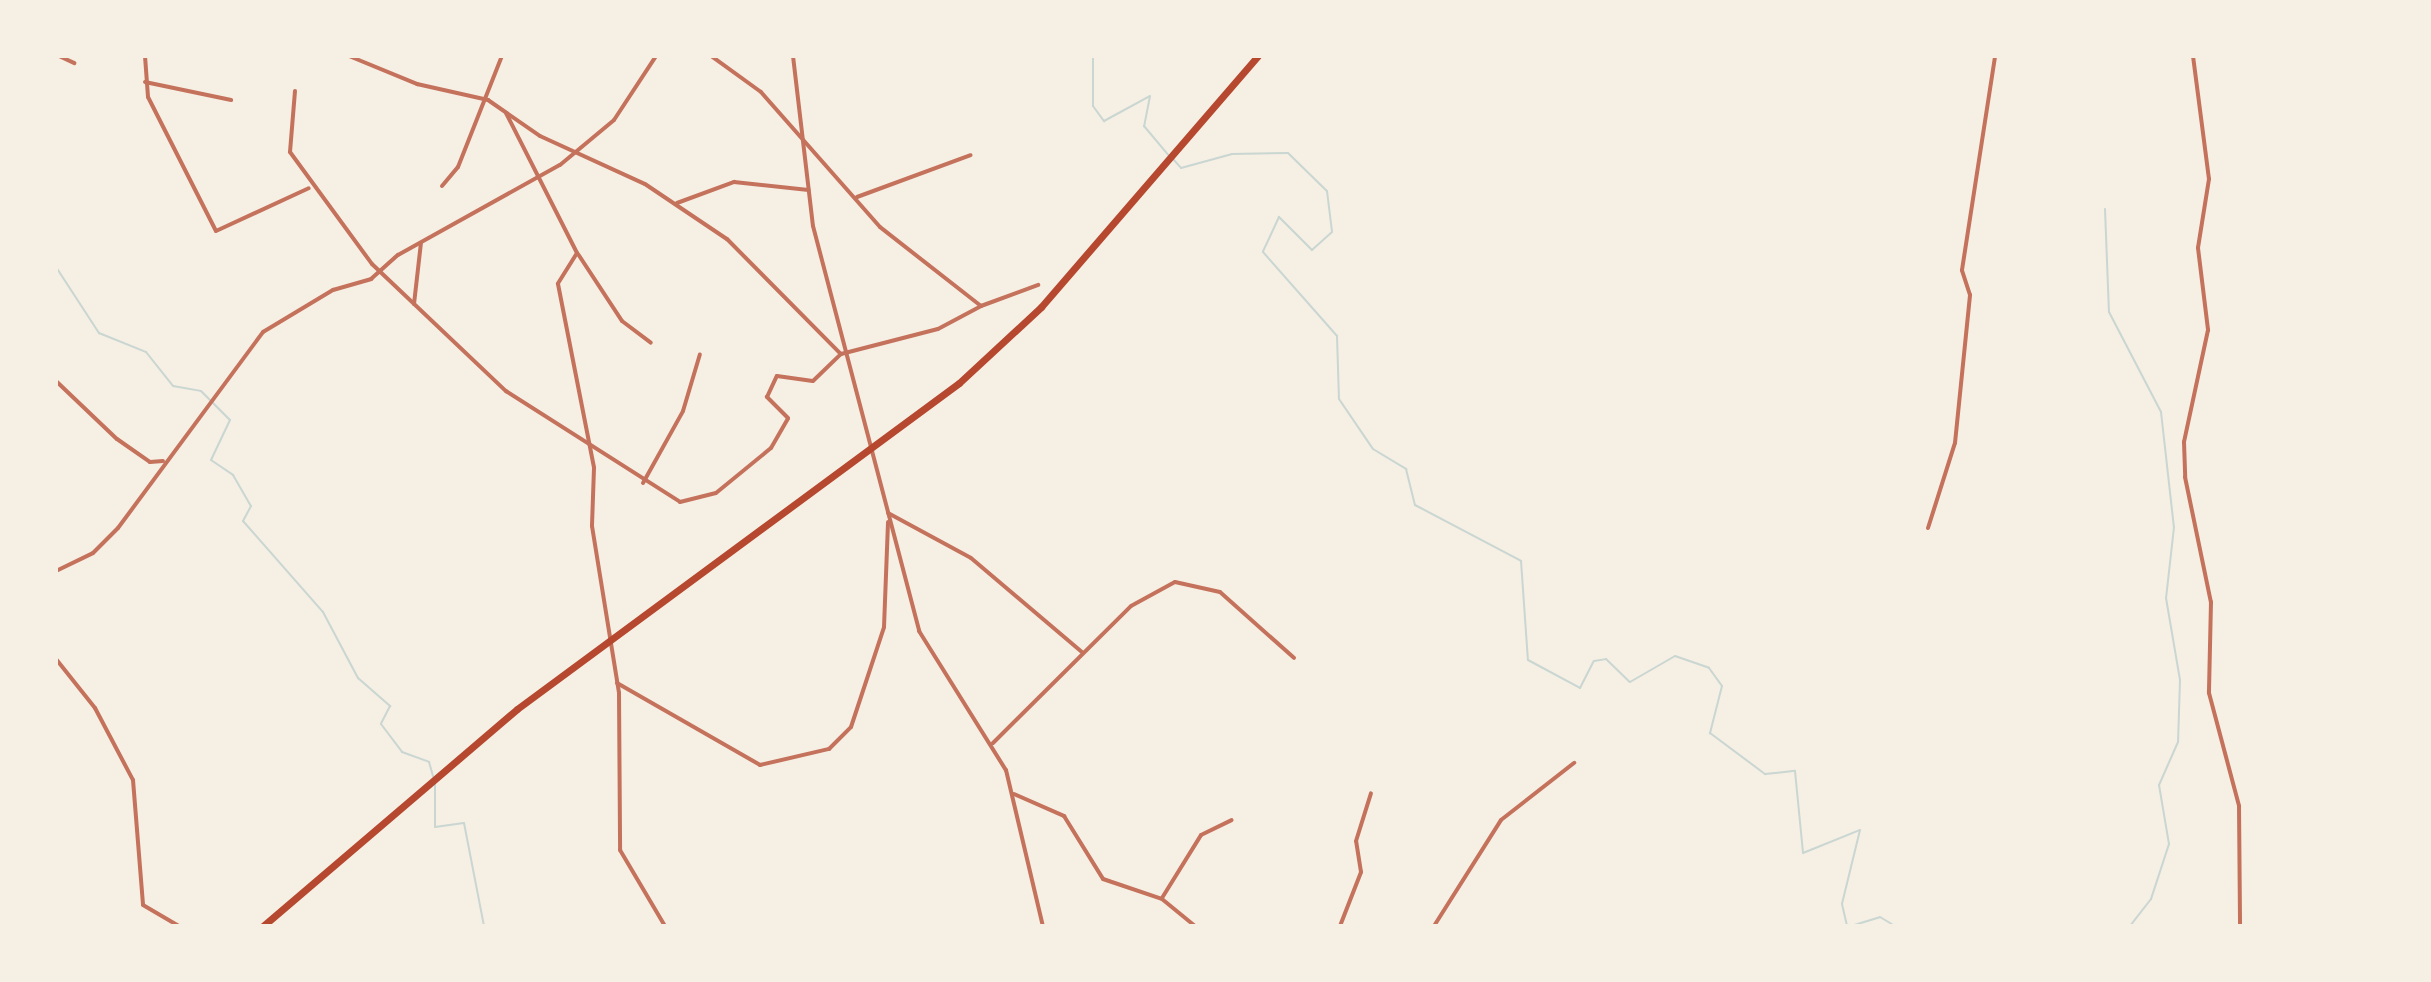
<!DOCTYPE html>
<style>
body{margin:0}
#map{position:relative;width:2431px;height:982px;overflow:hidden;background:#f6efe4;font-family:"Nunito Sans",sans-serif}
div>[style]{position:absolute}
.stream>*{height:2px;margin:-1px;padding:0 1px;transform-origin:1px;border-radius:1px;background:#c9d6d2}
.minor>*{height:4px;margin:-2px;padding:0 2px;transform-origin:2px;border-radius:2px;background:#c5725c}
.primary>*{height:7px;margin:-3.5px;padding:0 3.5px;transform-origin:3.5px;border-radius:3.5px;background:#b5482f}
span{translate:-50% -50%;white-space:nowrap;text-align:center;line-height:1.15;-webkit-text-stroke:7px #f6efe4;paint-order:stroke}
.frame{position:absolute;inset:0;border:58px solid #f6efe4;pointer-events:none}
</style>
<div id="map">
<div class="stream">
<i style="left:1093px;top:56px;width:50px;rotate:90deg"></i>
<i style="left:1093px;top:106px;width:19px;rotate:54deg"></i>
<i style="left:1104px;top:121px;width:52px;rotate:-28.5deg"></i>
<i style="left:1150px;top:96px;width:31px;rotate:101deg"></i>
<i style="left:1144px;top:126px;width:38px;rotate:50deg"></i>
<i style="left:1173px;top:159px;width:12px;rotate:48deg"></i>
<i style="left:1181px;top:168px;width:53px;rotate:-15.4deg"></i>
<i style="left:1232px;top:154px;width:56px;rotate:-1deg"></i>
<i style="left:1288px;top:153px;width:54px;rotate:44.3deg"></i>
<i style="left:1327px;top:191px;width:41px;rotate:83deg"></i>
<i style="left:1332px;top:232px;width:27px;rotate:138deg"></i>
<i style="left:1312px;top:250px;width:47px;rotate:-135deg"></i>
<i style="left:1279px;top:217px;width:38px;rotate:115deg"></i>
<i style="left:1263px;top:252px;width:112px;rotate:48.6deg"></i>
<i style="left:1337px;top:336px;width:63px;rotate:88.2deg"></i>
<i style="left:1339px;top:399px;width:60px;rotate:55.8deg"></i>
<i style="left:1373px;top:449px;width:39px;rotate:31deg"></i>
<i style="left:1406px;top:469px;width:37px;rotate:76deg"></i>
<i style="left:1415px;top:505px;width:120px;rotate:27.8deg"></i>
<i style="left:1521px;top:561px;width:99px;rotate:86deg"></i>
<i style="left:1528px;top:660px;width:59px;rotate:28.3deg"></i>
<i style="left:1580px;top:688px;width:30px;rotate:-63deg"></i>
<i style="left:1594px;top:661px;width:12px;rotate:-9deg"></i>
<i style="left:1606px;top:659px;width:33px;rotate:44deg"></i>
<i style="left:1630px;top:682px;width:52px;rotate:-30deg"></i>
<i style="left:1675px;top:656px;width:36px;rotate:19deg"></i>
<i style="left:1709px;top:668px;width:22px;rotate:54deg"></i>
<i style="left:1722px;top:686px;width:49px;rotate:104.3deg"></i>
<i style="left:1710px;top:733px;width:69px;rotate:36.7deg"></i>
<i style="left:1765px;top:774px;width:30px;rotate:-6deg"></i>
<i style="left:1795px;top:771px;width:82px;rotate:84.4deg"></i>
<i style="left:1803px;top:853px;width:61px;rotate:-22deg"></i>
<i style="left:1860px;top:830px;width:76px;rotate:103.7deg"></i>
<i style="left:1842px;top:904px;width:23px;rotate:77deg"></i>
<i style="left:2105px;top:209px;width:103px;rotate:87.8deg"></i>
<i style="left:2109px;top:312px;width:113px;rotate:62.5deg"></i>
<i style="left:2161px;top:412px;width:116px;rotate:83.6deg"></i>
<i style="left:2174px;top:527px;width:71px;rotate:96.4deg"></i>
<i style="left:2166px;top:598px;width:83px;rotate:80.3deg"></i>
<i style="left:2180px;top:680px;width:62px;rotate:91.8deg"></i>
<i style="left:2178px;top:742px;width:47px;rotate:113.8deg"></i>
<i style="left:2159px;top:785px;width:60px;rotate:80.4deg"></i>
<i style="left:2169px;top:844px;width:58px;rotate:108.1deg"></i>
<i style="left:2151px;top:899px;width:34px;rotate:128deg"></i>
<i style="left:56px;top:267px;width:79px;rotate:56.9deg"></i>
<i style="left:99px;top:333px;width:51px;rotate:22deg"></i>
<i style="left:146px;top:352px;width:43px;rotate:51.5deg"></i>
<i style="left:173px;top:386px;width:28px;rotate:10deg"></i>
<i style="left:201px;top:391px;width:41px;rotate:45deg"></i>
<i style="left:230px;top:420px;width:44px;rotate:115.4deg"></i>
<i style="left:211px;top:460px;width:27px;rotate:34deg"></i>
<i style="left:233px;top:475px;width:36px;rotate:60deg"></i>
<i style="left:251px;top:506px;width:17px;rotate:118deg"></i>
<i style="left:243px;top:521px;width:121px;rotate:48.7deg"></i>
<i style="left:323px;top:612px;width:75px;rotate:62.1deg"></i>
<i style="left:358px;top:678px;width:43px;rotate:41.2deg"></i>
<i style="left:390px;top:706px;width:20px;rotate:117deg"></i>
<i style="left:381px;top:724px;width:35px;rotate:53deg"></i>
<i style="left:402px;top:752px;width:29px;rotate:20deg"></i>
<i style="left:429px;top:762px;width:15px;rotate:74deg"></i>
<i style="left:435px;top:782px;width:45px;rotate:90deg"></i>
<i style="left:435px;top:827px;width:29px;rotate:-8deg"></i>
<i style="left:464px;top:823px;width:105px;rotate:79deg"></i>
<i style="left:1851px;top:926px;width:30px;rotate:-17deg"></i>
<i style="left:1880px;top:917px;width:17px;rotate:31deg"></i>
</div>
<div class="minor">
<i style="left:59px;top:56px;width:17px;rotate:25deg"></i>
<i style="left:145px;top:56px;width:41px;rotate:85.8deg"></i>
<i style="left:148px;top:97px;width:150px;rotate:63.1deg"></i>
<i style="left:216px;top:231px;width:102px;rotate:-24.8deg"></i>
<i style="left:349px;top:56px;width:74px;rotate:22.4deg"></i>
<i style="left:417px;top:84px;width:73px;rotate:12.7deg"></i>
<i style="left:488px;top:100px;width:63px;rotate:34.7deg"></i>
<i style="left:540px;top:136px;width:115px;rotate:24.6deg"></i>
<i style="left:645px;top:184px;width:99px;rotate:33.9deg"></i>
<i style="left:727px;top:239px;width:162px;rotate:45.3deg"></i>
<i style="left:793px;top:56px;width:171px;rotate:83.3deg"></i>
<i style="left:813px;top:226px;width:419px;rotate:75.3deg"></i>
<i style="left:919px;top:631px;width:164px;rotate:58deg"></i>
<i style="left:1006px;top:770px;width:160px;rotate:76.7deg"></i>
<i style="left:2193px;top:56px;width:124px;rotate:82.6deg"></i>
<i style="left:2209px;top:179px;width:70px;rotate:99.1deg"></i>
<i style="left:2198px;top:248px;width:83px;rotate:83deg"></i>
<i style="left:2208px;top:330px;width:115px;rotate:102.1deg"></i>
<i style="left:2184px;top:442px;width:35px;rotate:88deg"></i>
<i style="left:2185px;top:477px;width:128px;rotate:78.3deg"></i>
<i style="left:2211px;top:602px;width:91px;rotate:91.3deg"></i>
<i style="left:2209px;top:693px;width:117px;rotate:75.1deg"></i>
<i style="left:2239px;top:806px;width:120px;rotate:89.5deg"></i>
<i style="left:145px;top:82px;width:88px;rotate:11.8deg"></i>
<i style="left:295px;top:91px;width:61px;rotate:94.7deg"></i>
<i style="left:290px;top:152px;width:139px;rotate:53.8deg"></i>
<i style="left:372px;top:264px;width:185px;rotate:43.5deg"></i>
<i style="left:506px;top:391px;width:206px;rotate:32.5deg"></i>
<i style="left:680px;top:502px;width:37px;rotate:-14deg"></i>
<i style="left:716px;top:493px;width:71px;rotate:-39.3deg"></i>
<i style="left:771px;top:448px;width:34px;rotate:-60deg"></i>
<i style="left:788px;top:418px;width:30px;rotate:-135deg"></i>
<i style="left:767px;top:397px;width:23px;rotate:-65deg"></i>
<i style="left:777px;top:376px;width:36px;rotate:8deg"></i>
<i style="left:813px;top:381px;width:39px;rotate:-44deg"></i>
<i style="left:841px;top:354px;width:100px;rotate:-14.5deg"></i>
<i style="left:938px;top:329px;width:49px;rotate:-28.1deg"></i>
<i style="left:981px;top:306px;width:128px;rotate:-142deg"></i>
<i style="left:880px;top:227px;width:180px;rotate:-131.4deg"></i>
<i style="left:761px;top:92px;width:62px;rotate:-144.2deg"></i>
<i style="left:506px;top:113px;width:157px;rotate:63.1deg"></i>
<i style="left:577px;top:253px;width:36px;rotate:122deg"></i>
<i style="left:558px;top:284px;width:187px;rotate:78.9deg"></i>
<i style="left:594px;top:468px;width:58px;rotate:92deg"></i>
<i style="left:592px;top:526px;width:169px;rotate:80.8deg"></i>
<i style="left:619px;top:693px;width:157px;rotate:89.6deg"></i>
<i style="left:620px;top:850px;width:88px;rotate:59.4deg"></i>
<i style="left:442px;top:186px;width:25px;rotate:-50deg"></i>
<i style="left:458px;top:167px;width:119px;rotate:-68.4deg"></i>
<i style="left:857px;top:197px;width:121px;rotate:-20.2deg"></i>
<i style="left:677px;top:203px;width:61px;rotate:-20.2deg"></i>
<i style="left:734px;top:182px;width:75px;rotate:6.1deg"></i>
<i style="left:578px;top:254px;width:80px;rotate:56.7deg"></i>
<i style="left:622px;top:321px;width:36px;rotate:37deg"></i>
<i style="left:414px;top:304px;width:61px;rotate:-83.5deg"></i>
<i style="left:981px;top:306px;width:61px;rotate:-20.2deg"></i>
<i style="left:56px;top:381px;width:84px;rotate:43.6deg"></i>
<i style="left:117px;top:439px;width:40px;rotate:34.9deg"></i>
<i style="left:150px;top:462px;width:13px;rotate:-4deg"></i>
<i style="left:643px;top:483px;width:82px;rotate:-60.9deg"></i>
<i style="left:683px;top:411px;width:59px;rotate:-73.4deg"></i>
<i style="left:888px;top:513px;width:94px;rotate:28.5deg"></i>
<i style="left:971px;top:558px;width:145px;rotate:40.3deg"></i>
<i style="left:1928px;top:528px;width:89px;rotate:-72.4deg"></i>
<i style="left:1955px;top:443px;width:149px;rotate:-84.2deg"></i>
<i style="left:1970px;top:295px;width:26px;rotate:-108deg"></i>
<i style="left:1962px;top:270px;width:217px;rotate:-81.2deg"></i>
<i style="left:56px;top:571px;width:41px;rotate:-25.9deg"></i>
<i style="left:93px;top:553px;width:35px;rotate:-45deg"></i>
<i style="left:118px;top:528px;width:244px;rotate:-53.5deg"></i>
<i style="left:263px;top:332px;width:82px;rotate:-31deg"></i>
<i style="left:333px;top:290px;width:40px;rotate:-16deg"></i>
<i style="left:371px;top:279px;width:36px;rotate:-42deg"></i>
<i style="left:398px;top:255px;width:185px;rotate:-29.1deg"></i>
<i style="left:560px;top:165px;width:70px;rotate:-39.8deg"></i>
<i style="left:614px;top:120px;width:77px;rotate:-56.7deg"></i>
<i style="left:56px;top:659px;width:63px;rotate:51.5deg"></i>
<i style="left:95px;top:708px;width:81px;rotate:62.2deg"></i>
<i style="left:133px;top:780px;width:125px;rotate:85.4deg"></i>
<i style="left:143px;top:905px;width:42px;rotate:30.3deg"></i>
<i style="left:617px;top:683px;width:165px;rotate:29.8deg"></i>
<i style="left:760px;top:765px;width:71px;rotate:-13.1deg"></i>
<i style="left:829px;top:749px;width:31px;rotate:-45deg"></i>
<i style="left:851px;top:727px;width:105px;rotate:-71.7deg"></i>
<i style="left:884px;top:627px;width:105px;rotate:-87.8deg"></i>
<i style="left:993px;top:743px;width:194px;rotate:-44.8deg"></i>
<i style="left:1131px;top:606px;width:50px;rotate:-28.6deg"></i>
<i style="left:1175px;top:582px;width:46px;rotate:12.5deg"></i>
<i style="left:1220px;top:592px;width:99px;rotate:41.7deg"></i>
<i style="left:1014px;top:794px;width:55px;rotate:23.7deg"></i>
<i style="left:1064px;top:816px;width:74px;rotate:58.2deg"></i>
<i style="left:1103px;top:879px;width:62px;rotate:18.7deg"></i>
<i style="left:1162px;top:899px;width:43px;rotate:39.3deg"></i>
<i style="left:1162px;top:898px;width:74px;rotate:-58.2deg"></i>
<i style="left:1201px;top:835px;width:34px;rotate:-26deg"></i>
<i style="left:1340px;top:926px;width:58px;rotate:-68.7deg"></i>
<i style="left:1361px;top:872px;width:31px;rotate:-99deg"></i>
<i style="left:1356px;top:841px;width:50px;rotate:-72.6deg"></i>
<i style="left:1434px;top:926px;width:125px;rotate:-57.7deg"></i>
<i style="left:1501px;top:820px;width:93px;rotate:-38deg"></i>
</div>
<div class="primary">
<i style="left:263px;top:926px;width:334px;rotate:-40.5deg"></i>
<i style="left:517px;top:709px;width:549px;rotate:-36.41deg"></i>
<i style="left:959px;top:383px;width:112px;rotate:-42.8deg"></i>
<i style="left:1041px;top:307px;width:332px;rotate:-49.2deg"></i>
</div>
<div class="frame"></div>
</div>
